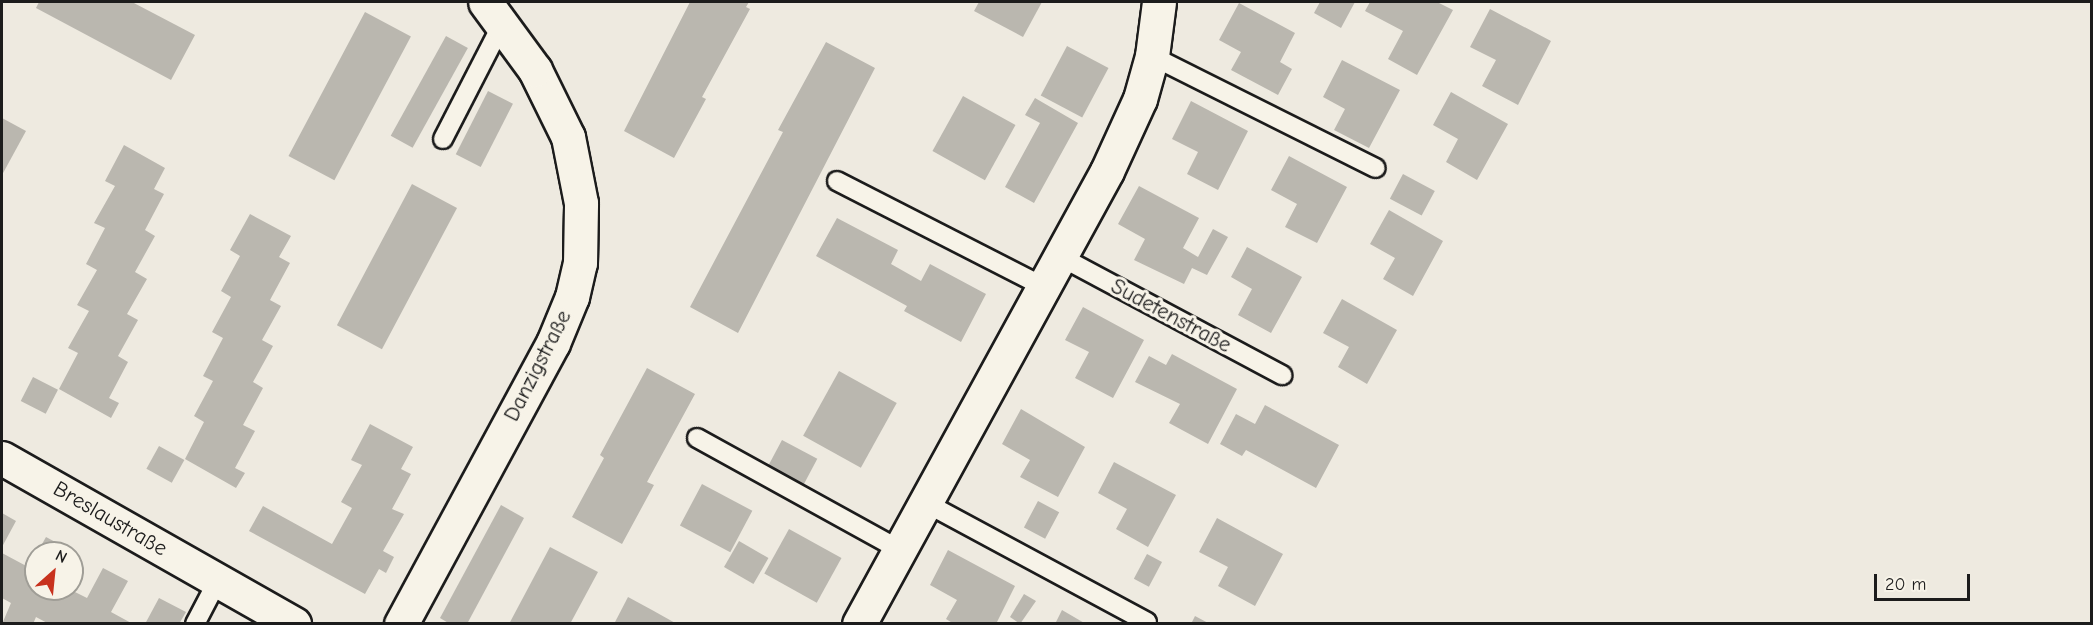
<!DOCTYPE html>
<meta charset="utf-8">
<style>
body{margin:0}
#map{position:relative;width:2093px;height:625px;overflow:hidden;background:#eeeae0;font-family:"Comic Neue",sans-serif}
div>[style]{position:absolute}
.building>*{inset:0;background:#bab7af;transform-origin:0 0}
.roads{filter:drop-shadow(2px 0 #1c1c1c) drop-shadow(-2px 0 #1c1c1c) drop-shadow(0 2px #1c1c1c) drop-shadow(0 -2px #1c1c1c)}
.service>*{height:18px;margin:-9px;padding:0 9px;transform-origin:9px;border-radius:9px;background:#f7f3e8}
.minor>*{height:33px;margin:-16.5px;padding:0 16.5px;transform-origin:16.5px;border-radius:16.5px;background:#f7f3e8}
span{translate:-50% -50%;white-space:nowrap;text-align:center;line-height:1.15;-webkit-text-stroke:6px #f7f3e8;paint-order:stroke}
.street-label{font-size:22px;color:#1c1c1c}
.frame{position:absolute;inset:0;border:3px solid #1c1c1c;pointer-events:none}
.north{position:absolute;left:24px;top:541px;width:60px;height:60px;box-sizing:border-box;background:#f7f3e8;border:2px solid #9f9d96;border-radius:50%;rotate:27deg;font-size:16px;font-weight:700;line-height:24px;text-align:center;color:#1c1c1c}
.north::after{content:'';display:block;margin:auto;width:21px;height:27px;background:#c8321e;clip-path:polygon(50% 0,100% 100%,50% 72%,0 100%)}
.scale{position:absolute;left:1874px;top:574px;width:96px;height:27px;box-sizing:border-box;border:3px solid #1c1c1c;border-top:0;padding-left:8px;font-size:18px;line-height:21px;white-space:nowrap;color:#1c1c1c;-webkit-text-stroke:4px #f7f3e8;paint-order:stroke}
</style>
<div id="map">
<div class="building">
<i style="clip-path:polygon(39px 2px,132px 2px,195px 35px,171px 80px,36px 8px)"></i>
<i style="clip-path:polygon(690px 2px,749px 2px,746px 7px,750px 9px,702px 97px,706px 99px,674px 158px,624px 131px)"></i>
<i style="clip-path:polygon(979px 2px,1042px 2px,1023px 37px,974px 11px)"></i>
<i style="clip-path:polygon(1320px 2px,1355px 2px,1341px 28px,1314px 13px)"></i>
<i style="clip-path:polygon(1370px 2px,1437px 2px,1453px 10px,1417px 75px,1388px 59px,1403px 31px,1365px 11px)"></i>
<i style="clip-path:polygon(1239px 3px,1295px 33px,1280px 62px,1292px 69px,1278px 95px,1231px 70px,1241px 52px,1219px 40px)"></i>
<i style="clip-path:polygon(1490px 9px,1551px 41px,1518px 105px,1482px 86px,1496px 60px,1470px 47px)"></i>
<i style="left:365px;top:12px;width:52px;height:163px;rotate:28deg"></i>
<i style="left:446px;top:36px;width:25px;height:114px;rotate:29deg"></i>
<i style="clip-path:polygon(826px 42px,875px 68px,738px 333px,690px 307px,783px 132px,778px 130px)"></i>
<i style="left:1067px;top:46px;width:47px;height:56px;rotate:28deg"></i>
<i style="clip-path:polygon(1342px 60px,1400px 90px,1369px 148px,1334px 130px,1345px 109px,1323px 97px)"></i>
<i style="left:488px;top:91px;width:28px;height:71px;rotate:27deg"></i>
<i style="clip-path:polygon(1451px 92px,1508px 124px,1477px 180px,1446px 162px,1458px 139px,1433px 125px)"></i>
<i style="left:963px;top:96px;width:60px;height:63px;rotate:29deg"></i>
<i style="clip-path:polygon(1035px 98px,1078px 123px,1034px 203px,1005px 187px,1040px 123px,1025px 115px)"></i>
<i style="clip-path:polygon(1191px 101px,1248px 131px,1218px 190px,1187px 174px,1198px 152px,1172px 139px)"></i>
<i style="clip-path:polygon(2px 118px,26px 131px,2px 175px)"></i>
<i style="clip-path:polygon(124px 145px,165px 168px,154px 189px,164px 194px,145px 230px,155px 236px,135px 272px,147px 279px,127px 314px,138px 320px,118px 356px,128px 362px,109px 398px,119px 403px,111px 418px,59px 389px,78px 353px,68px 348px,89px 311px,77px 305px,97px 270px,86px 264px,105px 228px,94px 223px,115px 186px,105px 181px)"></i>
<i style="clip-path:polygon(1289px 156px,1347px 187px,1317px 243px,1285px 227px,1297px 204px,1271px 190px)"></i>
<i style="left:1403px;top:174px;width:36px;height:28px;rotate:28deg"></i>
<i style="left:412px;top:184px;width:51px;height:160px;rotate:28deg"></i>
<i style="clip-path:polygon(1139px 186px,1199px 218px,1183px 248px,1198px 257px,1213px 229px,1228px 237px,1207px 275px,1192px 268px,1184px 284px,1134px 260px,1145px 239px,1118px 224px)"></i>
<i style="clip-path:polygon(1389px 210px,1443px 241px,1413px 296px,1383px 279px,1395px 258px,1370px 244px)"></i>
<i style="clip-path:polygon(250px 214px,291px 236px,279px 257px,290px 263px,270px 300px,281px 306px,262px 340px,273px 346px,253px 382px,263px 388px,243px 425px,255px 431px,235px 468px,245px 473px,236px 488px,185px 459px,204px 422px,194px 416px,213px 381px,203px 376px,223px 338px,212px 332px,231px 297px,221px 291px,240px 256px,230px 250px)"></i>
<i style="clip-path:polygon(837px 218px,898px 250px,891px 264px,921px 281px,930px 264px,986px 294px,961px 342px,904px 311px,907px 306px,816px 256px)"></i>
<i style="clip-path:polygon(1247px 247px,1302px 277px,1271px 333px,1238px 315px,1252px 289px,1231px 277px)"></i>
<i style="clip-path:polygon(1342px 299px,1397px 330px,1367px 384px,1338px 367px,1349px 347px,1323px 333px)"></i>
<i style="clip-path:polygon(1083px 307px,1144px 340px,1113px 398px,1075px 378px,1089px 352px,1065px 340px)"></i>
<i style="clip-path:polygon(1172px 354px,1237px 389px,1208px 444px,1169px 423px,1180px 404px,1135px 382px,1149px 356px,1166px 365px)"></i>
<i style="clip-path:polygon(647px 368px,695px 394px,647px 482px,654px 485px,622px 544px,572px 517px,604px 458px,600px 455px)"></i>
<i style="left:839px;top:371px;width:66px;height:74px;rotate:29deg"></i>
<i style="left:33px;top:377px;width:28px;height:27px;rotate:27deg"></i>
<i style="clip-path:polygon(1265px 405px,1339px 445px,1316px 488px,1246px 450px,1242px 456px,1220px 444px,1236px 414px,1255px 424px)"></i>
<i style="clip-path:polygon(1021px 409px,1085px 447px,1058px 497px,1020px 477px,1030px 460px,1002px 444px)"></i>
<i style="clip-path:polygon(370px 424px,413px 447px,401px 469px,411px 474px,392px 509px,404px 514px,383px 551px,394px 557px,386px 573px,379px 569px,365px 594px,249px 531px,263px 506px,332px 544px,352px 508px,341px 502px,362px 465px,351px 460px)"></i>
<i style="left:782px;top:440px;width:40px;height:31px;rotate:28deg"></i>
<i style="left:159px;top:446px;width:29px;height:26px;rotate:29deg"></i>
<i style="clip-path:polygon(1114px 462px,1176px 495px,1148px 547px,1116px 529px,1127px 509px,1098px 493px)"></i>
<i style="left:702px;top:484px;width:57px;height:47px;rotate:28deg"></i>
<i style="left:1038px;top:501px;width:24px;height:30px;rotate:28deg"></i>
<i style="clip-path:polygon(501px 505px,524px 518px,467px 624px,450px 624px,440px 618px)"></i>
<i style="clip-path:polygon(2px 513px,16px 521px,2px 547px)"></i>
<i style="clip-path:polygon(1217px 518px,1283px 554px,1255px 606px,1218px 586px,1228px 567px,1199px 552px)"></i>
<i style="left:789px;top:529px;width:60px;height:51px;rotate:29deg"></i>
<i style="clip-path:polygon(46px 537px,72px 551px,71px 553px,37px 553px)"></i>
<i style="left:739px;top:541px;width:34px;height:30px;rotate:30deg"></i>
<i style="clip-path:polygon(550px 547px,598px 572px,570px 624px,509px 624px)"></i>
<i style="clip-path:polygon(948px 550px,1015px 586px,996px 624px,954px 624px,946px 619px,957px 600px,930px 585px)"></i>
<i style="clip-path:polygon(2px 553px,30px 568px,36px 556px,36px 589px,69px 589px,87px 598px,103px 568px,128px 581px,111px 612px,133px 624px,49px 624px,36px 617px,33px 624px,2px 624px,11px 603px,2px 598px)"></i>
<i style="left:1147px;top:554px;width:17px;height:28px;rotate:28deg"></i>
<i style="clip-path:polygon(1024px 594px,1036px 601px,1020px 624px,1010px 617px)"></i>
<i style="clip-path:polygon(628px 597px,652px 610px,677px 624px,614px 624px)"></i>
<i style="clip-path:polygon(159px 598px,186px 612px,179px 624px,145px 624px)"></i>
<i style="clip-path:polygon(1062px 610px,1086px 624px,1055px 624px)"></i>
<i style="clip-path:polygon(1195px 616px,1210px 624px,1191px 624px)"></i>
</div>
<div class="roads">
<div class="service">
<i style="left:1152px;top:56px;width:250px;rotate:26.6deg"></i>
<i style="left:443px;top:139px;width:129px;rotate:-62.8deg"></i>
<i style="left:837px;top:181px;width:233px;rotate:27.1deg"></i>
<i style="left:1061px;top:257px;width:251px;rotate:28.1deg"></i>
<i style="left:697px;top:438px;width:232px;rotate:28.9deg"></i>
<i style="left:926px;top:503px;width:251px;rotate:28.3deg"></i>
<i style="left:195px;top:624px;width:50px;rotate:-62.4deg"></i>
</div>
<div class="minor">
<i style="left:2px;top:458px;width:336px;rotate:29.6deg"></i>
<i style="left:401px;top:624px;width:319px;rotate:-61.6deg"></i>
<i style="left:553px;top:343px;width:50px;rotate:-67.6deg"></i>
<i style="left:572px;top:297px;width:35px;rotate:-77deg"></i>
<i style="left:580px;top:263px;width:60px;rotate:-89deg"></i>
<i style="left:581px;top:203px;width:67px;rotate:-101.1deg"></i>
<i style="left:568px;top:137px;width:75px;rotate:-116.2deg"></i>
<i style="left:535px;top:70px;width:84px;rotate:-126.3deg"></i>
<i style="left:859px;top:624px;width:516px;rotate:-61.3deg"></i>
<i style="left:1107px;top:171px;width:79px;rotate:-65.4deg"></i>
<i style="left:1140px;top:99px;width:45px;rotate:-74.4deg"></i>
<i style="left:1152px;top:56px;width:54px;rotate:-82.6deg"></i>
</div>
</div>
<div class="street-label">
<span style="left:1171px;top:316px;rotate:28deg">Sudetenstraße</span>
<span style="left:538px;top:366px;rotate:-63deg">Danzigstraße</span>
<span style="left:110px;top:519px;rotate:30deg">Breslaustraße</span>
</div>
<div class="frame"></div>
<div class="north">N</div>
<div class="scale">20 m</div>
</div>
